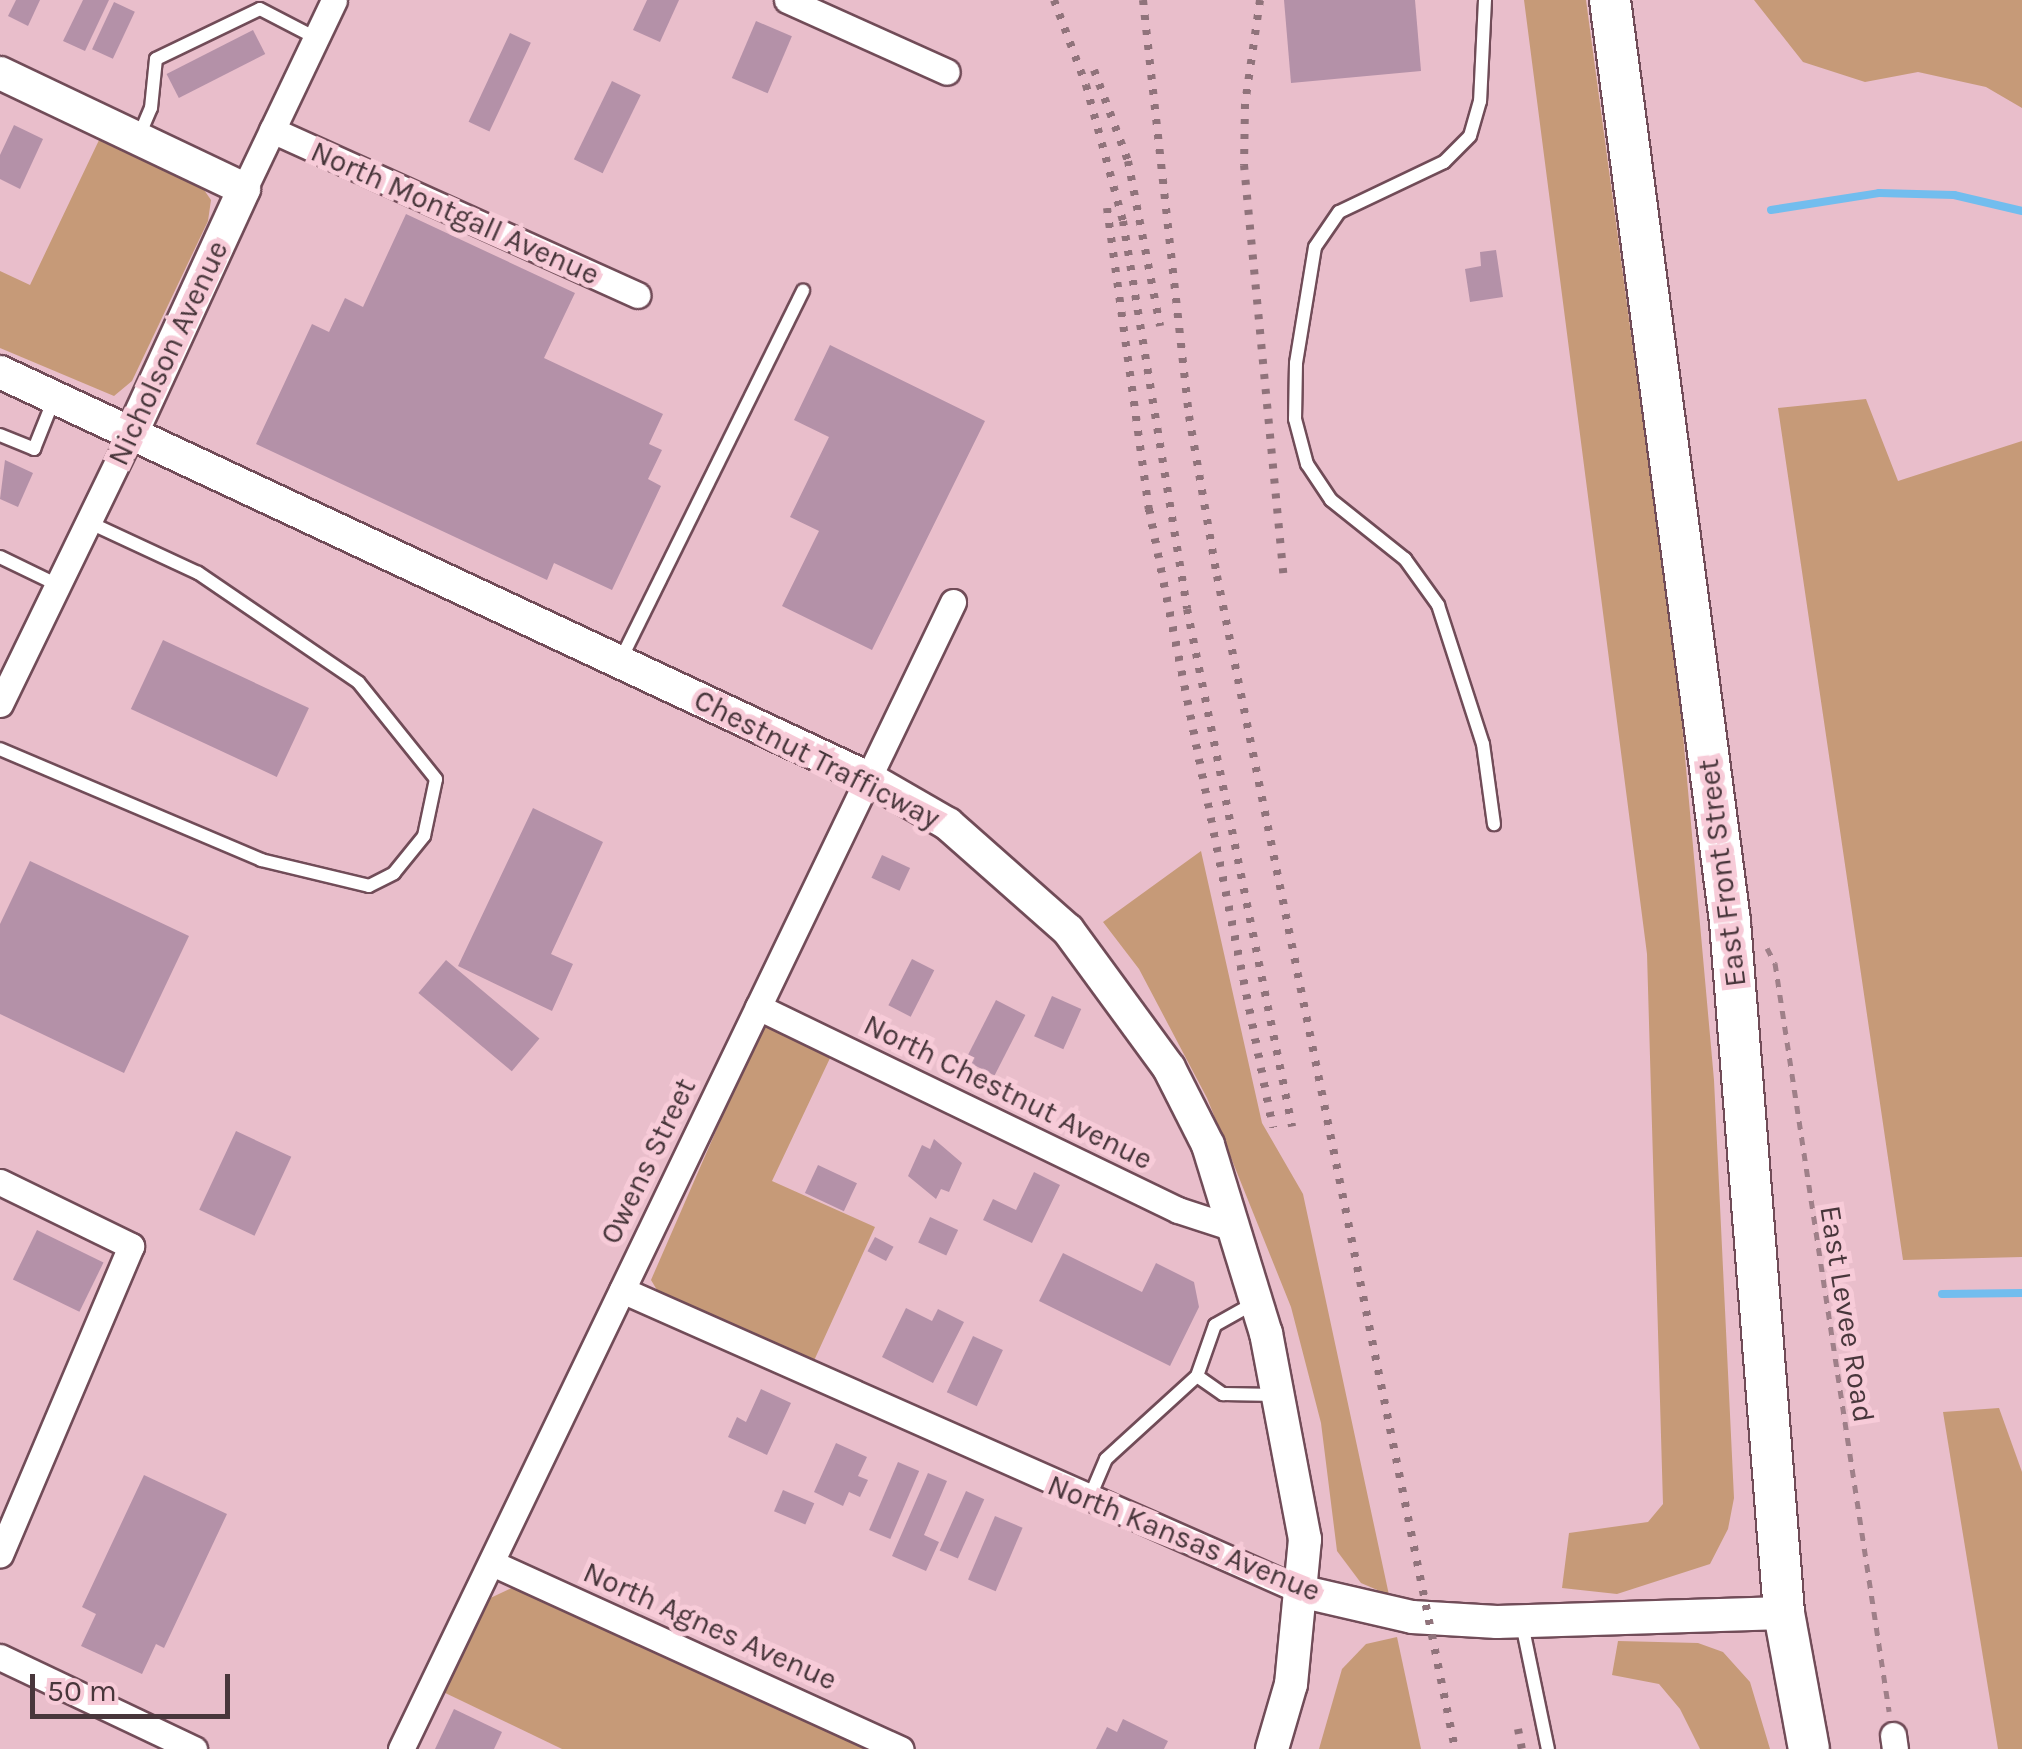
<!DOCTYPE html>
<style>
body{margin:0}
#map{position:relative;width:2022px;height:1749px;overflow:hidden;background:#e9becb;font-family:Karla,sans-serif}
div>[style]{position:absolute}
.green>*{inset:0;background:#c69a78}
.stream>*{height:8px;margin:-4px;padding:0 4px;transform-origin:4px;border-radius:4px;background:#72bdee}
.building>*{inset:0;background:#b491a8;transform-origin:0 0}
.path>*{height:5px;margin-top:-2.5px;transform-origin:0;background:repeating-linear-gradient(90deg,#9f8089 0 8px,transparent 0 16px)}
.roads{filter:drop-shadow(2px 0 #714c58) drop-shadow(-2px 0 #714c58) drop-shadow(0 2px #714c58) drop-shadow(0 -2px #714c58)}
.service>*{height:12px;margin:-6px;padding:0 6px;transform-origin:6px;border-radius:6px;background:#fff}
.minor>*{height:25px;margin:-12.5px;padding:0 12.5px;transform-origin:12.5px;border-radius:12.5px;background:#fff}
.tertiary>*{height:32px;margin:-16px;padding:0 16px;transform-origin:16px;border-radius:16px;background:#fff}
.primary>*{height:40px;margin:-20px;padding:0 20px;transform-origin:20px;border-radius:20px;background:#fff}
.rail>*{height:8px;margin-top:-4px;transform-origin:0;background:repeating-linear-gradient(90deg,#90737b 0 5px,transparent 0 15px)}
span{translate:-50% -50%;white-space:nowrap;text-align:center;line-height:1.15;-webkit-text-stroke:10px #f7cbd8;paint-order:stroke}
.street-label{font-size:30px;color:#48363b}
.scale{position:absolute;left:30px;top:1674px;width:200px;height:45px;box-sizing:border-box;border:5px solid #48363b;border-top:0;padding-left:12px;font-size:30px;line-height:35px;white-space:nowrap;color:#48363b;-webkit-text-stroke:8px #f7cbd8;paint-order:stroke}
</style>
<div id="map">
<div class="green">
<i style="clip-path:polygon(1524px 0,1586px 0,1679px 690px,1714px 1080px,1734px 1498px,1728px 1529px,1710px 1564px,1617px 1594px,1562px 1588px,1569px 1533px,1648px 1522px,1663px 1504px,1647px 954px)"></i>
<i style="clip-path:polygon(1754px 0,2022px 0,2022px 108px,1986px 87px,1918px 72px,1865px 82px,1803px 62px)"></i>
<i style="clip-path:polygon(100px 138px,200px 184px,211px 200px,208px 221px,132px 381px,114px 396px,0 348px,0 271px,30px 285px)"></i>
<i style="clip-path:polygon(1866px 399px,1898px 481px,2022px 441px,2022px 1257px,1903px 1260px,1778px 408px)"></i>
<i style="clip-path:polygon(1201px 851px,1262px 1123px,1303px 1194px,1389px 1595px,1361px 1583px,1337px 1551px,1321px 1423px,1291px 1307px,1207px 1098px,1139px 969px,1103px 922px)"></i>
<i style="clip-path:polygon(763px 1023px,831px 1056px,772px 1181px,875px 1227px,812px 1365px,660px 1295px,651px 1280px)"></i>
<i style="clip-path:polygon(1999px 1408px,2022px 1472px,2022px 1749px,1998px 1749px,1943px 1412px)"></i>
<i style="clip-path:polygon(514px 1587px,593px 1621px,869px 1749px,562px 1749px,439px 1690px,484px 1601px)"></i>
<i style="clip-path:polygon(1397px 1637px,1421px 1749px,1319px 1749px,1342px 1669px,1366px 1644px)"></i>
<i style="clip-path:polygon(1618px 1641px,1698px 1643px,1723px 1652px,1750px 1682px,1770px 1749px,1700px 1749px,1680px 1709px,1659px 1684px,1612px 1675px)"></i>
</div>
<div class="stream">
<i style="left:1771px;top:210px;width:109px;rotate:-8.9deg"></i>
<i style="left:1879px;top:193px;width:75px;rotate:1.5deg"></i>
<i style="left:1954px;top:195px;width:70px;rotate:13.2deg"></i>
<i style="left:1942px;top:1294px;width:80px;rotate:-0.7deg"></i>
</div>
<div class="building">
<i style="clip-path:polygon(16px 0,40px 0,28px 26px,8px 16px)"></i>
<i style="clip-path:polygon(83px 0,109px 0,85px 51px,63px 41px)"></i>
<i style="clip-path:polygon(647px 0,679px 0,660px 42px,633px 30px)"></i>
<i style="clip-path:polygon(1284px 0,1415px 0,1421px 71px,1291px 83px)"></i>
<i style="left:114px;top:2px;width:23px;height:52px;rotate:25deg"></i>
<i style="left:756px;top:21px;width:39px;height:62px;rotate:23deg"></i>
<i style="left:253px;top:30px;width:27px;height:97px;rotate:63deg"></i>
<i style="left:510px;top:33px;width:23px;height:98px;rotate:25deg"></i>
<i style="left:612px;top:81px;width:32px;height:87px;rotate:26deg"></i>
<i style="clip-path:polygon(14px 125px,43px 139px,20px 189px,0 179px,0 155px)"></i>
<i style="clip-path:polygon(406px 214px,575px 293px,544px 358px,663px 414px,649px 444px,662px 450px,648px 479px,661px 486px,612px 590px,554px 563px,547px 580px,256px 444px,312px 324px,329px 332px,345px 298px,363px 307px)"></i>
<i style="clip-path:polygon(1496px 250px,1503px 297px,1470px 302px,1465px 269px,1481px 266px,1480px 252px)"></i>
<i style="clip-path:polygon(830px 345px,985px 421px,872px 650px,782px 606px,819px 531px,790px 517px,829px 437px,794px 420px)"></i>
<i style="clip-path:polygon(5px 460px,33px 473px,18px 507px,0 499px)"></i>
<i style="left:163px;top:640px;width:161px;height:76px;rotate:25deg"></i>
<i style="clip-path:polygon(533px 808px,603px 842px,551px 954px,573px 964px,552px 1011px,458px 966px)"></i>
<i style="left:882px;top:855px;width:31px;height:25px;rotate:25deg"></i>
<i style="clip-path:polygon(30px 861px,189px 936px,124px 1073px,0 1014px,0 924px)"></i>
<i style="left:912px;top:959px;width:25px;height:52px;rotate:27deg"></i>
<i style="left:446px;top:960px;width:122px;height:43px;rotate:40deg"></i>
<i style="left:1052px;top:996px;width:32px;height:44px;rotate:24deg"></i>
<i style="left:996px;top:1000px;width:33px;height:68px;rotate:27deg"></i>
<i style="left:236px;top:1131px;width:61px;height:87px;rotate:25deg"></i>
<i style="clip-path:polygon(934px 1139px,962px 1163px,949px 1192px,941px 1189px,936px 1199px,908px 1176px,922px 1145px,930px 1149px)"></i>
<i style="left:818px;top:1165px;width:43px;height:31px;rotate:25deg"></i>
<i style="clip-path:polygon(1034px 1172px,1060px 1185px,1032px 1243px,983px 1220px,993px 1199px,1016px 1210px)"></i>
<i style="left:930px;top:1217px;width:31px;height:28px;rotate:25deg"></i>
<i style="left:37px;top:1230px;width:74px;height:55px;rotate:26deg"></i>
<i style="left:875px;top:1237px;width:21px;height:16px;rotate:28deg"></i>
<i style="clip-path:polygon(1063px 1253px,1142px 1292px,1156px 1263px,1194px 1282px,1199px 1307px,1170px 1366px,1039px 1301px)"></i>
<i style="clip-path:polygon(906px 1308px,932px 1321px,938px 1309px,964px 1322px,933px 1383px,882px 1357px)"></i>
<i style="left:973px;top:1336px;width:33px;height:62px;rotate:25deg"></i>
<i style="clip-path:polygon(761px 1389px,791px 1403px,767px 1455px,728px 1437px,737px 1417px,746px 1422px)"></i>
<i style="clip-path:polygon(836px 1443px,867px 1457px,858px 1476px,868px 1480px,860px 1497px,849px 1492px,843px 1506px,814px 1492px)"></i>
<i style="left:898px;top:1462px;width:23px;height:74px;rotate:23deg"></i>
<i style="clip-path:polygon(928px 1473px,947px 1481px,924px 1535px,939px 1542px,926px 1571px,892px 1556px)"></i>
<i style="clip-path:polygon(144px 1475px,227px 1514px,164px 1648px,156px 1644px,142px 1674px,81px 1646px,96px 1614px,82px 1607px)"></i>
<i style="left:783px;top:1490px;width:34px;height:23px;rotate:23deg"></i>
<i style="left:966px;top:1491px;width:20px;height:65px;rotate:24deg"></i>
<i style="left:995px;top:1516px;width:30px;height:69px;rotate:23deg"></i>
<i style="clip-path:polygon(454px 1709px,502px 1732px,494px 1749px,435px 1749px)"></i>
<i style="clip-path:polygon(1123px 1719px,1168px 1741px,1164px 1749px,1096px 1749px,1107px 1727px,1117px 1732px)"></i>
</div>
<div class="path">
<i style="left:1767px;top:948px;width:17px;rotate:62deg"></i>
<i style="left:1775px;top:963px;width:757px;rotate:81.33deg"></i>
</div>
<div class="roads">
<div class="service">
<i style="left:1485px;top:0;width:101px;rotate:92.8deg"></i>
<i style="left:1480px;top:101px;width:36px;rotate:106deg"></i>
<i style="left:1470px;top:136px;width:37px;rotate:135deg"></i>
<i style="left:1444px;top:162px;width:116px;rotate:154.5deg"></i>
<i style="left:1339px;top:212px;width:42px;rotate:124.4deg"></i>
<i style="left:1315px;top:247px;width:118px;rotate:99.3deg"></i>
<i style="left:1296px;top:363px;width:56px;rotate:91deg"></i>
<i style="left:1295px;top:419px;width:47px;rotate:75.1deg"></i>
<i style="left:1307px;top:464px;width:43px;rotate:56.3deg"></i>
<i style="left:1331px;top:500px;width:95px;rotate:38.6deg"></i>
<i style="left:1405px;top:559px;width:57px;rotate:54.3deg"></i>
<i style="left:1438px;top:605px;width:146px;rotate:72.1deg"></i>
<i style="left:1483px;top:744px;width:81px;rotate:82.2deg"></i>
<i style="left:139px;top:136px;width:30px;rotate:-67deg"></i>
<i style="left:151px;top:108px;width:49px;rotate:-84.2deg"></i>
<i style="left:156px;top:59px;width:115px;rotate:-25.7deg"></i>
<i style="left:260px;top:9px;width:63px;rotate:27.4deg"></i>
<i style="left:0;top:435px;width:37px;rotate:22deg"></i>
<i style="left:34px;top:449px;width:54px;rotate:-68.2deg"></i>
<i style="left:0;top:557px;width:64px;rotate:25.8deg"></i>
<i style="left:621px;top:659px;width:411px;rotate:-63.7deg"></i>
<i style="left:0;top:749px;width:284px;rotate:23deg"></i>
<i style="left:261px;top:860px;width:111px;rotate:13.5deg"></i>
<i style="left:369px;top:886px;width:28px;rotate:-27deg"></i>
<i style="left:394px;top:873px;width:48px;rotate:-51deg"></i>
<i style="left:424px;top:836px;width:58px;rotate:-78.1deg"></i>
<i style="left:436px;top:779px;width:124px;rotate:-128.8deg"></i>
<i style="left:358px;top:682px;width:194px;rotate:-145.7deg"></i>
<i style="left:198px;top:573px;width:121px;rotate:-155.1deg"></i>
<i style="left:1197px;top:1376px;width:32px;rotate:35deg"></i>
<i style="left:1223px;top:1394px;width:54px;rotate:1.1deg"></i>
<i style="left:1089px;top:1499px;width:43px;rotate:-67deg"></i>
<i style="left:1106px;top:1459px;width:123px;rotate:-42.4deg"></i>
<i style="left:1197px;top:1376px;width:54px;rotate:-70.6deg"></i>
<i style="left:1215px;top:1325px;width:45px;rotate:-29.4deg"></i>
<i style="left:1522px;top:1624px;width:128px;rotate:78.3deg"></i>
</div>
<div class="minor">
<i style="left:787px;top:0;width:175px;rotate:24.2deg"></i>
<i style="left:272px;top:130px;width:401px;rotate:24.3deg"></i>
<i style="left:244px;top:189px;width:209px;rotate:-64.5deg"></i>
<i style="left:0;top:704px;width:302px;rotate:-64.1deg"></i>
<i style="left:758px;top:1007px;width:466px;rotate:25.8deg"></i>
<i style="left:1178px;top:1210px;width:58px;rotate:18.1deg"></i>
<i style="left:0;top:1182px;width:146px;rotate:26deg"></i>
<i style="left:131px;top:1246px;width:335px;rotate:113deg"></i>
<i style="left:622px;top:1290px;width:746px;rotate:23.88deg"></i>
<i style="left:492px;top:1563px;width:449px;rotate:24.5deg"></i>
<i style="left:0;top:1657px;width:215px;rotate:25.4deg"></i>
<i style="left:1893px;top:1735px;width:14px;rotate:82deg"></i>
<i style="left:401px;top:1749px;width:1273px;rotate:-64.3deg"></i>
</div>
<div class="tertiary">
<i style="left:0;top:73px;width:270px;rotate:25.4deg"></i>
<i style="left:244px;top:189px;width:268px;rotate:114.7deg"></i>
<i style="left:0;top:372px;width:960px;rotate:25.07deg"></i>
<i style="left:870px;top:779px;width:90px;rotate:30deg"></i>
<i style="left:948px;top:824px;width:160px;rotate:41.5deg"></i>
<i style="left:1068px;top:930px;width:171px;rotate:53.8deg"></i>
<i style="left:1169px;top:1068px;width:86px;rotate:63.1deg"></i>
<i style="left:1208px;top:1145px;width:197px;rotate:72.9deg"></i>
<i style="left:1266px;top:1333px;width:210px;rotate:79.3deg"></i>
<i style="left:1305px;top:1539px;width:146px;rotate:95.5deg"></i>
<i style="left:1291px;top:1684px;width:68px;rotate:106.3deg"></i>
<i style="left:1304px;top:1592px;width:111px;rotate:13deg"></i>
<i style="left:1412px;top:1617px;width:85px;rotate:3.4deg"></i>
<i style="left:1497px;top:1622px;width:287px;rotate:-1.8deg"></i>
</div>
<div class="primary">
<i style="left:1610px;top:0;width:930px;rotate:82.58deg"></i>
<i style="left:1730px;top:922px;width:693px;rotate:85.53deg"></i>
<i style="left:1784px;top:1613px;width:138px;rotate:79.6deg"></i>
</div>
</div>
<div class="rail">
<i style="left:1054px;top:0;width:91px;rotate:69.4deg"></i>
<i style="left:1086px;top:85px;width:141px;rotate:74.8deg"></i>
<i style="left:1123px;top:221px;width:393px;rotate:80.6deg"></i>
<i style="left:1187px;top:609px;width:528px;rotate:78.52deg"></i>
<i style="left:1143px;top:0;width:419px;rotate:83.7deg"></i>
<i style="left:1189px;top:416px;width:162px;rotate:80.1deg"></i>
<i style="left:1217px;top:576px;width:1197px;rotate:78.53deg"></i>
<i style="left:1260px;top:0;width:105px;rotate:98.2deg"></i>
<i style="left:1245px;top:104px;width:61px;rotate:90.9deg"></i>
<i style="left:1244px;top:165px;width:418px;rotate:84.5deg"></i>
<i style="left:1094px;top:70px;width:97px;rotate:69.5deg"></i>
<i style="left:1128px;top:161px;width:168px;rotate:79deg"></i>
<i style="left:1107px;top:208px;width:304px;rotate:82.1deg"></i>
<i style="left:1149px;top:509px;width:631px;rotate:78.67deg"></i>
<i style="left:1518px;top:1729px;width:20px;rotate:79deg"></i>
</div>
<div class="street-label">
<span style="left:455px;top:213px;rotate:24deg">North Montgall Avenue</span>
<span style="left:168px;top:353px;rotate:-65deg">Nicholson Avenue</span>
<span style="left:817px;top:759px;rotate:27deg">Chestnut Trafficway</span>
<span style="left:1722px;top:873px;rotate:-97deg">East Front Street</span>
<span style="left:1008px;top:1092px;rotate:26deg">North Chestnut Avenue</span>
<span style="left:648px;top:1161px;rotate:-64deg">Owens Street</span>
<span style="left:1847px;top:1314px;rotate:81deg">East Levee Road</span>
<span style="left:1184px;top:1538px;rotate:22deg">North Kansas Avenue</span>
<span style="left:710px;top:1626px;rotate:24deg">North Agnes Avenue</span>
</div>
<div class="scale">50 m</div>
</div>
